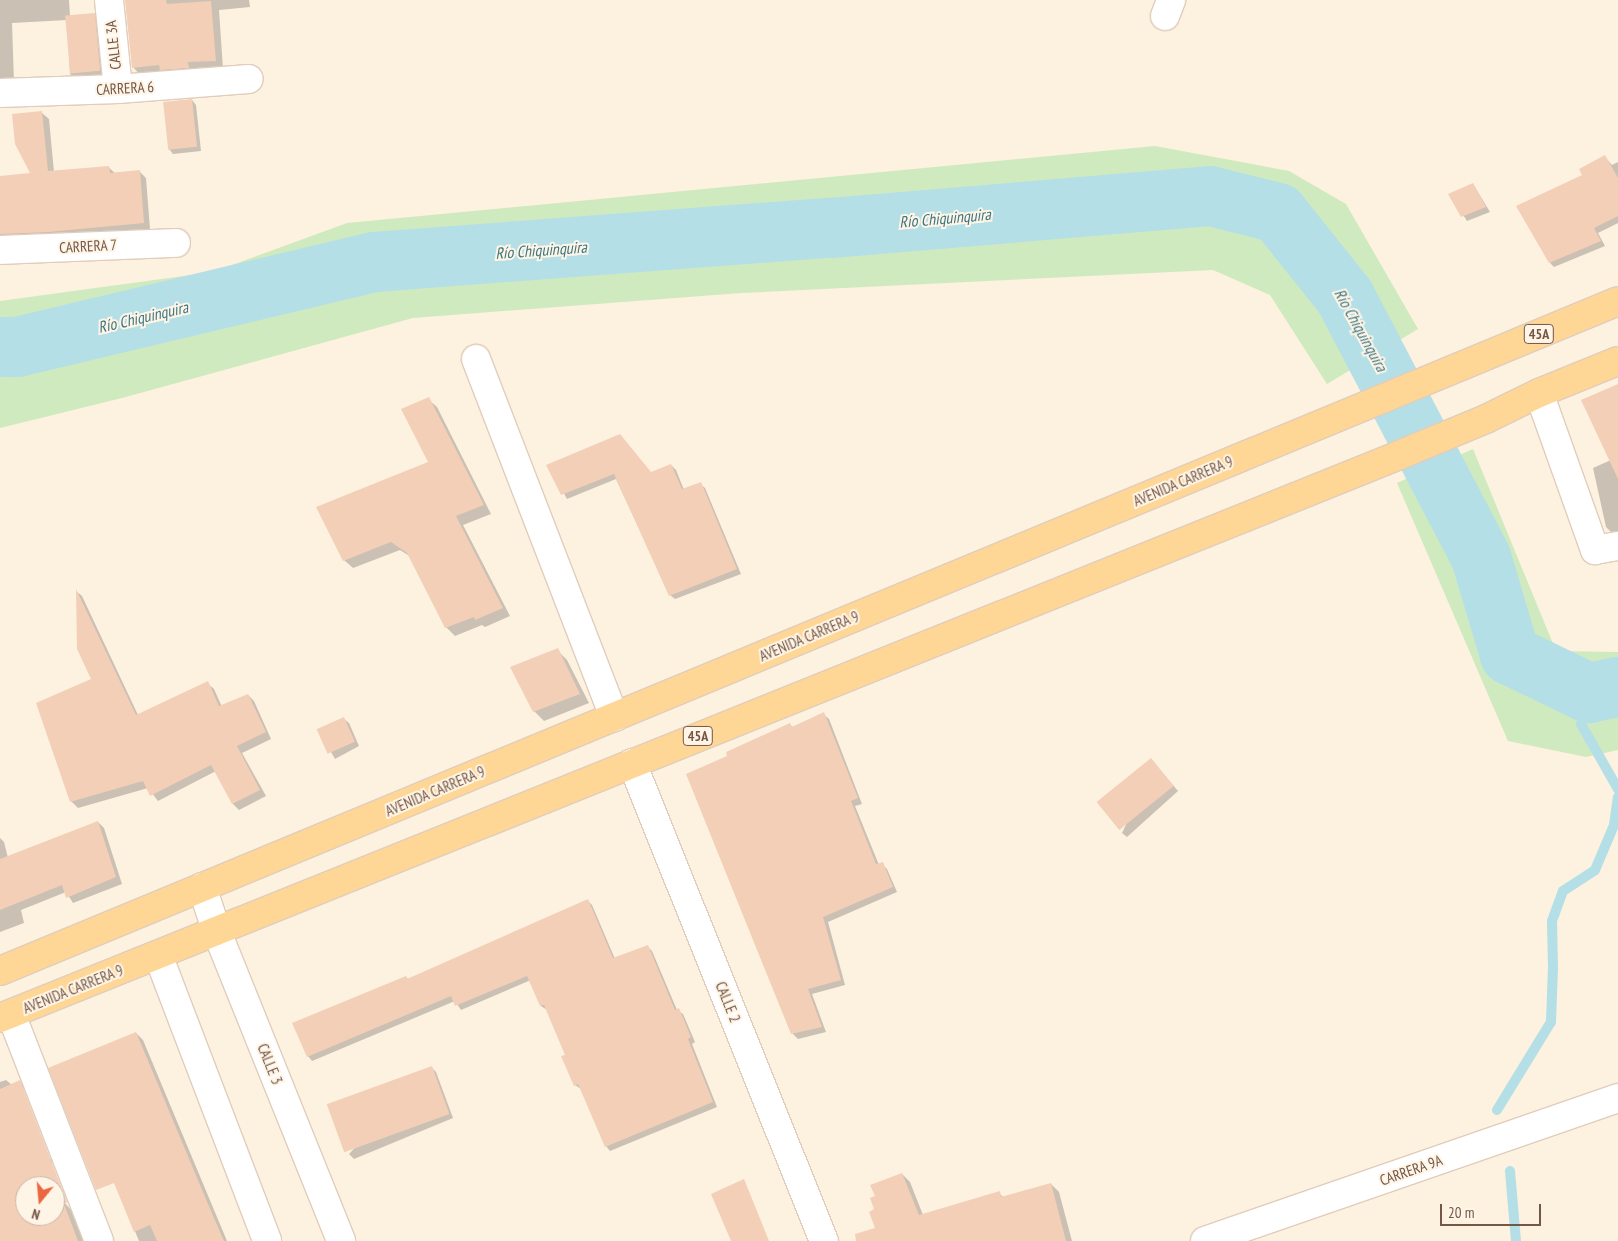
<!DOCTYPE html>
<meta charset="utf-8">
<style>
body{margin:0}
#map{position:relative;width:1618px;height:1241px;overflow:hidden;background:#fdf1e0;font-family:"PT Sans Narrow",sans-serif}
div>[style]{position:absolute}
.green>*{inset:0;background:#d0eabf}
.shadow>*{inset:0;background:#0003}
.stream>*{height:10px;margin:-5px;padding:0 5px;transform-origin:5px;border-radius:5px;background:#b4dfe6}
.river>*{height:60px;margin:-30px;padding:0 30px;transform-origin:30px;border-radius:30px;background:#b4dfe6}
.building>*{inset:0;background:#f3cfb7;transform-origin:0 0}
.roads{filter:drop-shadow(1px 0 #e1cdbc) drop-shadow(-1px 0 #e1cdbc) drop-shadow(0 1px #e1cdbc) drop-shadow(0 -1px #e1cdbc)}
.minor>*{height:28px;margin:-14px;padding:0 14px;transform-origin:14px;border-radius:14px;background:#fff}
.primary>*{height:28px;margin:-14px;padding:0 14px;transform-origin:14px;border-radius:14px;background:#fed796}
span{translate:-50% -50%;white-space:nowrap;text-align:center;line-height:1.15;-webkit-text-stroke:4px #fff5e7;paint-order:stroke}
.shield-label span{padding:1px 4px;background:#fff5e7;border:1px solid;border-radius:4px;-webkit-text-stroke-width:0}
.shield-label{font-size:14px;color:#745747;font-weight:700}
.street-label{font-size:15px;color:#745747}
.water-label{font-size:16px;color:#3d7681;font-style:italic}
.north{position:absolute;left:15px;top:1176px;width:50px;height:50px;box-sizing:border-box;background:#fff5e7;border:1px solid #c7b6a7;border-radius:50%;rotate:197deg;font-size:14px;font-weight:700;line-height:20px;text-align:center;color:#745747}
.north::after{content:'';display:block;margin:auto;width:18px;height:22px;background:#eb6641;clip-path:polygon(50% 0,100% 100%,50% 72%,0 100%)}
.scale{position:absolute;left:1440px;top:1204px;width:101px;height:22px;box-sizing:border-box;border:2px solid #745747;border-top:0;padding-left:6px;font-size:15px;line-height:18px;white-space:nowrap;color:#745747;-webkit-text-stroke:4px #fff5e7;paint-order:stroke}
</style>
<div id="map">
<div class="green">
<i style="clip-path:polygon(1155px 146px,1289px 171px,1346px 204px,1418px 329px,1327px 384px,1270px 295px,1213px 270px,741px 293px,413px 318px,122px 398px,0 428px,0 301px,213px 272px,347px 223px)"></i>
<i style="clip-path:polygon(1473px 449px,1556px 651px,1618px 652px,1618px 750px,1586px 757px,1508px 741px,1397px 483px)"></i>
</div>
<div class="shadow">
<i style="clip-path:polygon(0 0,69px 0,70px 16px,94px 14px,99px 19px,104px 77px,74px 78px,70px 74px,67px 20px,12px 23px,14px 82px,0 84px)"></i>
<i style="clip-path:polygon(126px 0,249px 0,250px 7px,219px 10px,223px 69px,141px 76px,133px 67px)"></i>
<i style="clip-path:polygon(192px 100px,196px 105px,201px 151px,173px 154px,169px 149px)"></i>
<i style="clip-path:polygon(42px 113px,49px 119px,54px 172px,108px 167px,115px 173px,139px 171px,146px 178px,150px 229px,7px 241px,0 243px,0 177px,32px 174px)"></i>
<i style="clip-path:polygon(1604px 156px,1612px 165px,1618px 162px,1618px 223px,1598px 233px,1605px 246px,1554px 267px,1550px 263px,1584px 176px)"></i>
<i style="clip-path:polygon(1473px 184px,1490px 212px,1467px 221px,1450px 194px)"></i>
<i style="clip-path:polygon(1618px 386px,1618px 534px,1614px 535px,1606px 527px,1593px 468px,1611px 460px)"></i>
<i style="clip-path:polygon(428px 399px,437px 407px,491px 514px,463px 525px,510px 616px,485px 627px,482px 625px,455px 636px,446px 627px,411px 557px,400px 550px,353px 568px,344px 560px,430px 463px)"></i>
<i style="clip-path:polygon(548px 465px,652px 473px,671px 465px,676px 470px,684px 490px,700px 484px,705px 488px,741px 574px,675px 599px,670px 595px,616px 479px,567px 499px)"></i>
<i style="clip-path:polygon(77px 592px,82px 596px,138px 715px,207px 683px,214px 689px,222px 707px,248px 695px,254px 701px,271px 739px,242px 753px,266px 796px,239px 810px,233px 804px,216px 771px,158px 801px,148px 788px,78px 808px,71px 801px,93px 679px)"></i>
<i style="clip-path:polygon(557px 650px,567px 660px,589px 703px,544px 721px,534px 711px,512px 668px)"></i>
<i style="clip-path:polygon(823px 714px,829px 719px,862px 804px,855px 806px,879px 865px,882px 864px,887px 869px,897px 892px,828px 922px,845px 985px,812px 994px,826px 1032px,798px 1039px,792px 1033px,728px 756px,790px 725px,793px 727px)"></i>
<i style="clip-path:polygon(344px 719px,349px 723px,359px 746px,335px 759px,319px 731px)"></i>
<i style="clip-path:polygon(1155px 764px,1178px 791px,1127px 837px,1122px 833px)"></i>
<i style="clip-path:polygon(98px 822px,104px 828px,122px 884px,73px 903px,66px 892px,21px 910px,24px 923px,0 932px,0 838px,4px 842px,8px 858px)"></i>
<i style="clip-path:polygon(588px 901px,592px 905px,615px 959px,648px 947px,652px 951px,677px 1010px,683px 1014px,695px 1042px,692px 1044px,717px 1107px,610px 1151px,606px 1146px,581px 1089px,575px 1085px,566px 1055px,547px 1010px,541px 1006px,531px 980px,461px 1010px,455px 1001px,312px 1061px,308px 1056px,406px 977px,409px 980px)"></i>
<i style="clip-path:polygon(136px 1033px,143px 1040px,227px 1241px,139px 1241px,114px 1180px)"></i>
<i style="clip-path:polygon(431px 1067px,436px 1072px,453px 1118px,354px 1159px,349px 1154px)"></i>
<i style="clip-path:polygon(evenodd,6px 1080px,12px 1085px,20px 1082px,27px 1089px,55px 1161px,0 1182px,0 1082px,6px 1080px,22px 1089px,25px 1089px,52px 1159px,49px 1159px,22px 1089px)"></i>
<i style="clip-path:polygon(902px 1174px,910px 1182px,923px 1215px,999px 1193px,1004px 1198px,1051px 1184px,1059px 1192px,1072px 1241px,882px 1241px,876px 1210px,876px 1196px)"></i>
<i style="clip-path:polygon(63px 1201px,72px 1211px,83px 1241px,0 1241px,0 1227px,27px 1216px,55px 1216px,55px 1204px)"></i>
</div>
<div class="stream">
<i style="left:1589px;top:693px;width:32px;rotate:104deg"></i>
<i style="left:1581px;top:724px;width:75px;rotate:60.4deg"></i>
<i style="left:1497px;top:1110px;width:103px;rotate:-58.5deg"></i>
<i style="left:1551px;top:1022px;width:54px;rotate:-87.9deg"></i>
<i style="left:1553px;top:968px;width:47px;rotate:-91.2deg"></i>
<i style="left:1552px;top:921px;width:32px;rotate:-70deg"></i>
<i style="left:1563px;top:891px;width:38px;rotate:-33deg"></i>
<i style="left:1595px;top:870px;width:49px;rotate:-67.1deg"></i>
<i style="left:1614px;top:825px;width:28px;rotate:-82deg"></i>
<i style="left:1510px;top:1171px;width:70px;rotate:85.1deg"></i>
</div>
<div class="river">
<i style="left:0;top:347px;width:17px"></i>
<i style="left:17px;top:347px;width:367px;rotate:-13.4deg"></i>
<i style="left:374px;top:262px;width:458px;rotate:-4.3deg"></i>
<i style="left:831px;top:228px;width:380px;rotate:-4.8deg"></i>
<i style="left:1210px;top:196px;width:70px;rotate:14deg"></i>
<i style="left:1278px;top:213px;width:107px;rotate:51.4deg"></i>
<i style="left:1345px;top:297px;width:293px;rotate:62.4deg"></i>
<i style="left:1481px;top:557px;width:102px;rotate:73.5deg"></i>
<i style="left:1510px;top:655px;width:88px;rotate:25.7deg"></i>
<i style="left:1589px;top:693px;width:30px;rotate:-12deg"></i>
</div>
<div class="building">
<i style="clip-path:polygon(125px 0,166px 0,167px 4px,211px 1px,216px 61px,188px 62px,189px 68px,160px 70px,159px 65px,132px 68px)"></i>
<i style="left:95px;top:13px;width:58px;height:30px;rotate:85deg"></i>
<i style="left:192px;top:99px;width:48px;height:29px;rotate:84deg"></i>
<i style="clip-path:polygon(42px 111px,48px 171px,109px 166px,110px 173px,140px 170px,144px 223px,48px 232px,0 234px,0 176px,30px 173px,15px 144px,12px 114px)"></i>
<i style="clip-path:polygon(1605px 155px,1618px 178px,1618px 216px,1594px 228px,1601px 241px,1549px 263px,1516px 206px,1582px 175px,1579px 169px)"></i>
<i style="clip-path:polygon(1473px 183px,1486px 207px,1461px 217px,1448px 194px)"></i>
<i style="clip-path:polygon(1618px 384px,1618px 479px,1581px 400px)"></i>
<i style="clip-path:polygon(429px 397px,484px 505px,456px 516px,503px 608px,475px 620px,474px 617px,445px 628px,407px 553px,391px 542px,343px 561px,316px 507px,428px 462px,401px 409px)"></i>
<i style="clip-path:polygon(620px 434px,651px 472px,671px 464px,682px 489px,701px 482px,737px 569px,669px 596px,614px 474px,561px 495px,546px 465px)"></i>
<i style="clip-path:polygon(76px 589px,136px 715px,208px 681px,219px 706px,248px 694px,266px 732px,237px 746px,260px 790px,232px 804px,211px 765px,150px 796px,143px 781px,70px 802px,36px 703px,91px 679px,77px 649px)"></i>
<i style="clip-path:polygon(558px 648px,580px 694px,533px 712px,510px 667px)"></i>
<i style="clip-path:polygon(824px 712px,858px 798px,851px 801px,876px 864px,883px 862px,893px 887px,823px 917px,841px 980px,808px 989px,822px 1027px,791px 1034px,686px 774px,727px 756px,726px 752px,790px 723px,792px 727px)"></i>
<i style="left:344px;top:717px;width:27px;height:30px;rotate:66deg"></i>
<i style="left:1151px;top:758px;width:36px;height:70px;rotate:51deg"></i>
<i style="clip-path:polygon(98px 821px,116px 877px,66px 898px,62px 885px,0 910px,0 859px)"></i>
<i style="clip-path:polygon(588px 899px,613px 958px,648px 945px,675px 1010px,679px 1008px,691px 1037px,688px 1039px,713px 1102px,605px 1147px,578px 1084px,574px 1086px,561px 1056px,565px 1055px,544px 1005px,540px 1006px,527px 976px,455px 1006px,451px 996px,307px 1057px,292px 1023px,406px 976px,407px 979px)"></i>
<i style="clip-path:polygon(136px 1032px,208px 1204px,224px 1241px,157px 1241px,150px 1225px,134px 1232px,114px 1183px,96px 1190px,48px 1068px)"></i>
<i style="left:432px;top:1066px;width:51px;height:112px;rotate:70deg"></i>
<i style="clip-path:polygon(evenodd,20px 1080px,67px 1202px,64px 1204px,78px 1241px,0 1241px,0 1089px,20px 1080px,25px 1186px,55px 1186px,55px 1216px,25px 1216px,25px 1186px)"></i>
<i style="clip-path:polygon(902px 1173px,919px 1215px,1000px 1191px,1001px 1197px,1051px 1183px,1066px 1241px,856px 1241px,855px 1234px,875px 1228px,869px 1212px,874px 1209px,870px 1198px,875px 1196px,870px 1185px)"></i>
<i style="clip-path:polygon(744px 1179px,769px 1241px,731px 1241px,711px 1194px)"></i>
</div>
<div class="roads">
<div class="minor">
<i style="left:109px;top:0;width:89px;rotate:84.2deg"></i>
<i style="left:1165px;top:16px;width:17px;rotate:-69deg"></i>
<i style="left:0;top:93px;width:118px;rotate:-1.9deg"></i>
<i style="left:118px;top:89px;width:131px;rotate:-4.4deg"></i>
<i style="left:0;top:250px;width:176px;rotate:-2.3deg"></i>
<i style="left:476px;top:359px;width:384px;rotate:68.9deg"></i>
<i style="left:1539px;top:393px;width:167px;rotate:70.4deg"></i>
<i style="left:1595px;top:550px;width:23px;rotate:-10deg"></i>
<i style="left:632px;top:763px;width:515px;rotate:68.12deg"></i>
<i style="left:202px;top:887px;width:47px;rotate:71.6deg"></i>
<i style="left:217px;top:932px;width:333px;rotate:68.1deg"></i>
<i style="left:158px;top:955px;width:306px;rotate:69.1deg"></i>
<i style="left:11px;top:1014px;width:243px;rotate:68.8deg"></i>
<i style="left:1205px;top:1241px;width:437px;rotate:-19.1deg"></i>
</div>
<div class="primary">
<i style="left:0;top:971px;width:1751px;rotate:-22.49deg"></i>
<i style="left:0;top:1018px;width:1506px;rotate:-21.91deg"></i>
<i style="left:1397px;top:456px;width:96px;rotate:-22.6deg"></i>
<i style="left:1486px;top:419px;width:59px;rotate:-26.1deg"></i>
<i style="left:1539px;top:393px;width:85px;rotate:-22.1deg"></i>
</div>
</div>
<div class="shield-label">
<span style="left:1539px;top:334px">45A</span>
<span style="left:698px;top:736px">45A</span>
</div>
<div class="street-label">
<span style="left:113px;top:45px;rotate:-96deg">CALLE 3A</span>
<span style="left:125px;top:88px;rotate:-3deg">CARRERA 6</span>
<span style="left:88px;top:246px;rotate:-3deg">CARRERA 7</span>
<span style="left:1183px;top:481px;rotate:-23deg">AVENIDA CARRERA 9</span>
<span style="left:809px;top:636px;rotate:-23deg">AVENIDA CARRERA 9</span>
<span style="left:435px;top:791px;rotate:-23deg">AVENIDA CARRERA 9</span>
<span style="left:73px;top:989px;rotate:-22deg">AVENIDA CARRERA 9</span>
<span style="left:728px;top:1002px;rotate:68deg">CALLE 2</span>
<span style="left:270px;top:1064px;rotate:68deg">CALLE 3</span>
<span style="left:1411px;top:1170px;rotate:-19deg">CARRERA 9A</span>
</div>
<div class="water-label">
<span style="left:945px;top:218px;rotate:-5deg">Río Chiquinquira</span>
<span style="left:541px;top:250px;rotate:-4deg">Río Chiquinquira</span>
<span style="left:143px;top:317px;rotate:-13deg">Río Chiquinquira</span>
<span style="left:1361px;top:330px;rotate:61deg">Río Chiquinquira</span>
</div>
<div class="north">N</div>
<div class="scale">20 m</div>
</div>
